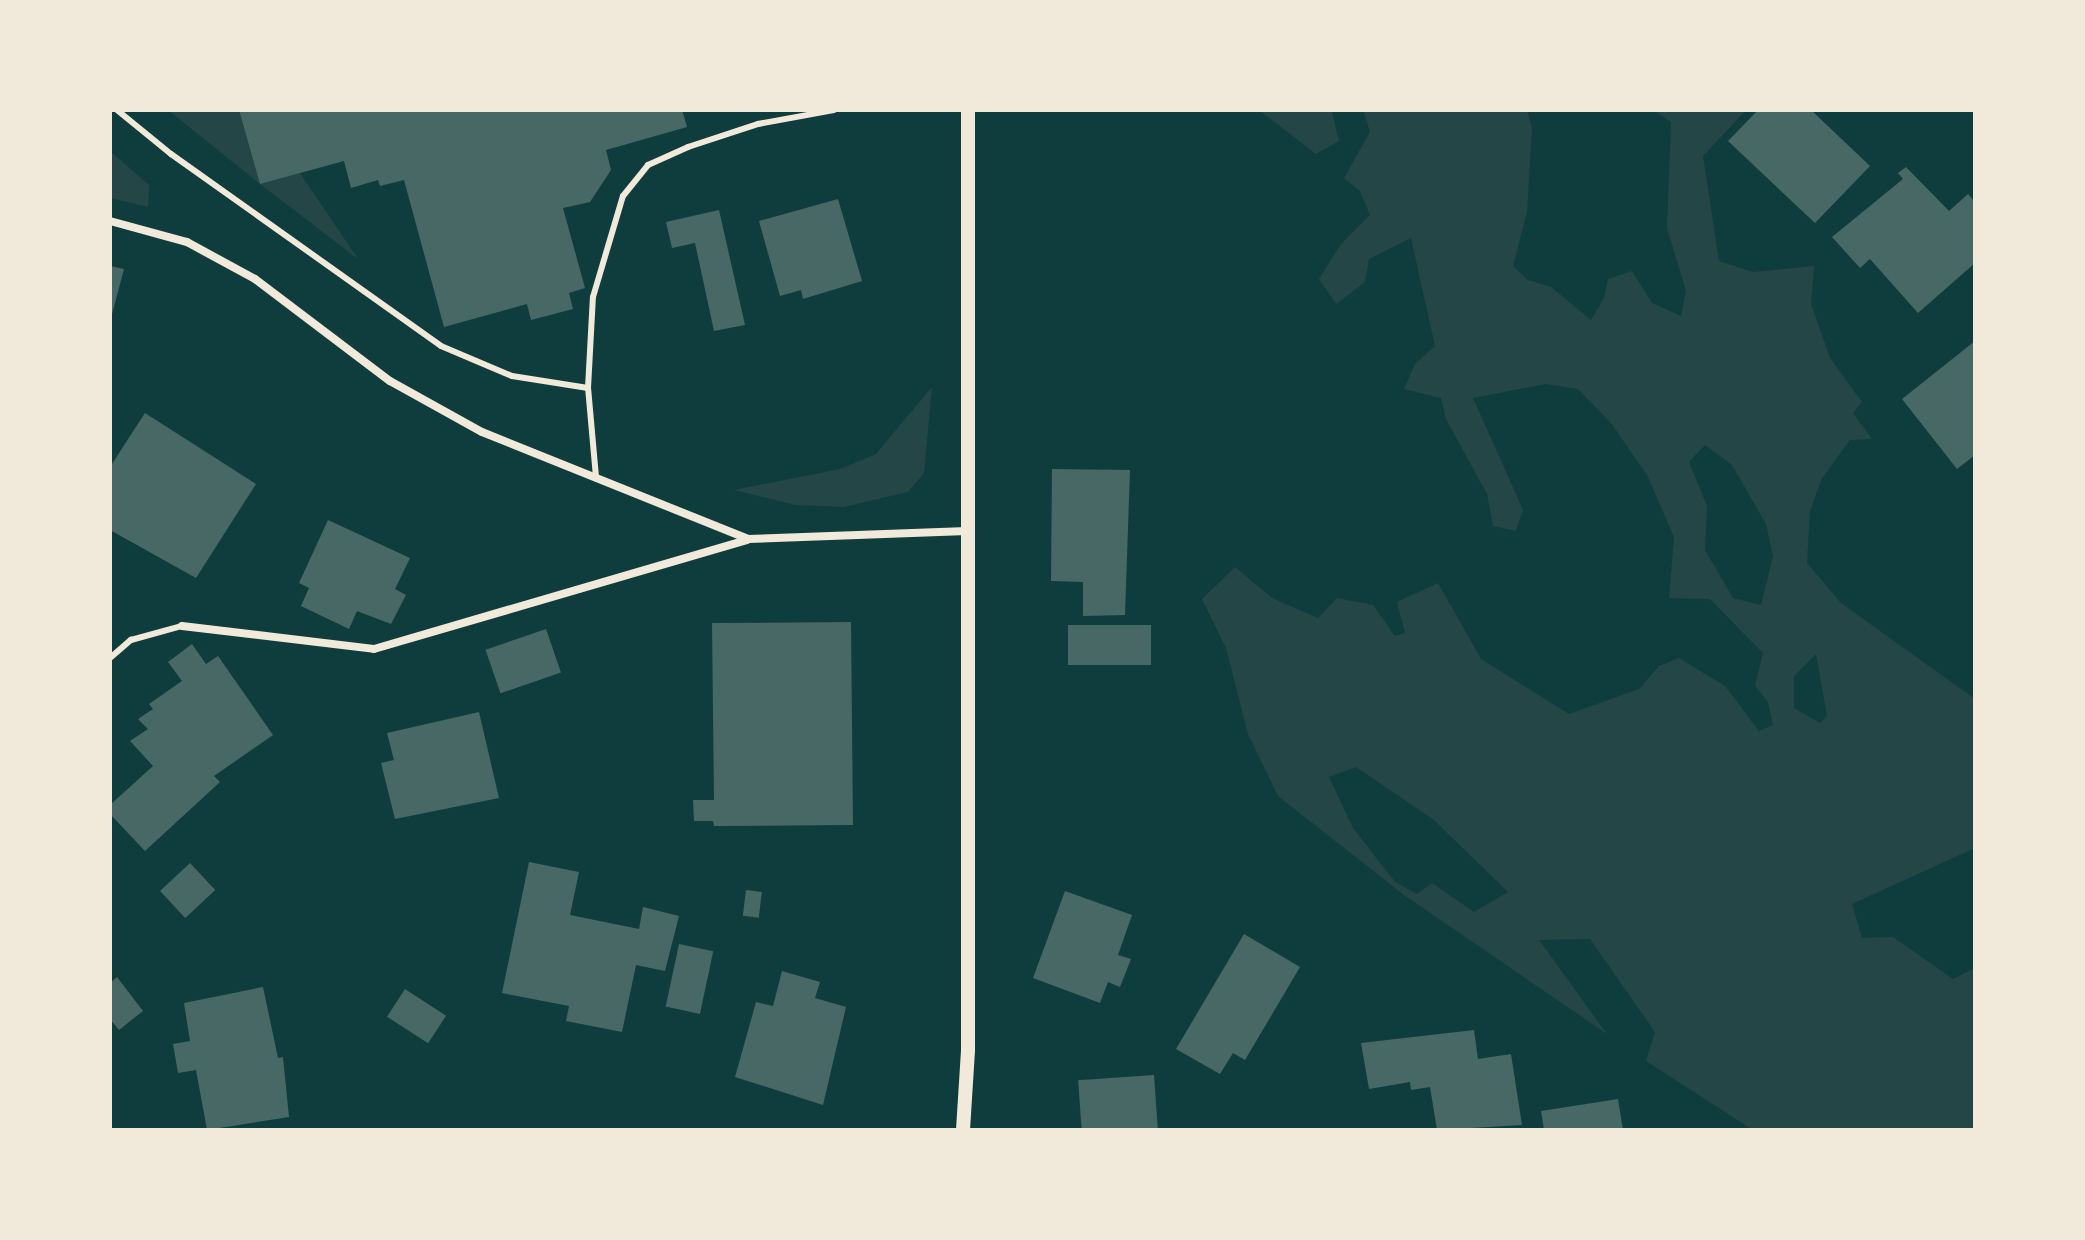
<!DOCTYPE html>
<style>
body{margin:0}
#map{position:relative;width:2085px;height:1240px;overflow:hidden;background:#0f3d3e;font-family:"Space Grotesk",sans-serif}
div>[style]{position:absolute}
.green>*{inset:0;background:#244646}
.building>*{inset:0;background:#486865;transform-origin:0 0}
.service>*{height:6px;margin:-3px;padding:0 3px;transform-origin:3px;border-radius:3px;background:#f1e9da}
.minor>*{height:8px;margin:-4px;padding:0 4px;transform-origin:4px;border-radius:4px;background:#f1e9da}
.tertiary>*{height:14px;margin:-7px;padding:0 7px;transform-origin:7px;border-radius:7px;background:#f1e9da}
span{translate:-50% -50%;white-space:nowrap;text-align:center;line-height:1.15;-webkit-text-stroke:8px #f1e9da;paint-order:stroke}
.frame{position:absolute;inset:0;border:112px solid #f1e9da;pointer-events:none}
</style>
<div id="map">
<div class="green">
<i style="clip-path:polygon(168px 110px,239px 110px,260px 183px,300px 173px,358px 259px,260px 184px)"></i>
<i style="clip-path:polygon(1259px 110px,1336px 110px,1332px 112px,1339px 141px,1316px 154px)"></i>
<i style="clip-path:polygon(evenodd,1363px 110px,1527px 110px,1532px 128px,1527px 212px,1513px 266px,1528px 280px,1551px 287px,1591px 320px,1604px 298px,1608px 279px,1632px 271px,1652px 303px,1681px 316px,1686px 291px,1667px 228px,1671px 122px,1653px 110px,1746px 110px,1703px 156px,1719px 261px,1753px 272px,1814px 266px,1811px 304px,1830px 358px,1862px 402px,1853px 413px,1872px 439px,1850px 440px,1822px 478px,1810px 511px,1807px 563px,1841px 603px,1975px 699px,1975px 848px,1852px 904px,1862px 938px,1893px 937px,1953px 979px,1975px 968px,1975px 1130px,1753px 1130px,1646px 1061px,1655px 1032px,1590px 939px,1539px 940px,1607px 1034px,1404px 895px,1278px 796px,1248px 734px,1226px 648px,1202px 599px,1235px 567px,1272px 598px,1318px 618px,1337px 598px,1373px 605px,1395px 636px,1405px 633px,1397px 602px,1438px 583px,1481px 659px,1569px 714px,1639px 689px,1659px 666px,1679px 658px,1725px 686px,1759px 731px,1773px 725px,1768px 702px,1755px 686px,1763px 653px,1710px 599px,1669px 598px,1674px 537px,1647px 475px,1611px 423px,1578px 389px,1546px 384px,1473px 398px,1523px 510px,1516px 531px,1493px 526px,1487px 494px,1446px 419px,1441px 398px,1404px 389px,1415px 364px,1435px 346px,1411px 238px,1369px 259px,1365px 282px,1336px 304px,1319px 279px,1341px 244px,1370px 215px,1360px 191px,1344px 178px,1370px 132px,1363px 110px,1705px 445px,1732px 465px,1766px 524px,1773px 556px,1761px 605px,1733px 598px,1705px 550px,1707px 506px,1689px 462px,1705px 445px,1363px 110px,1816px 654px,1827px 716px,1820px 723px,1794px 708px,1794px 676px,1816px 654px,1363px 110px,1356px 767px,1434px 820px,1508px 892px,1474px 912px,1432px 883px,1417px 894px,1395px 882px,1353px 828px,1329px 777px,1356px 767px)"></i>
<i style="clip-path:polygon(110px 151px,149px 185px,148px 207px,110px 198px)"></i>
<i style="clip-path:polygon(932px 387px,924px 473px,908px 492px,844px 507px,795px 505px,734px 490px,840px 469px,876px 454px)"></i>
</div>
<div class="building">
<i style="clip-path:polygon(239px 110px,682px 110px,687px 127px,606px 150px,611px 170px,590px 202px,563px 208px,585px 288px,569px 293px,573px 309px,531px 320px,527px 304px,444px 327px,404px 180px,380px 186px,378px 180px,351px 188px,344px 161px,260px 184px)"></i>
<i style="clip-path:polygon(1758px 110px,1811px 110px,1870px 166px,1815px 223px,1728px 141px)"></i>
<i style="clip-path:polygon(1906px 167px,1949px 211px,1968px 194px,1975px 202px,1975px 263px,1918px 313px,1870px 259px,1860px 268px,1832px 237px,1903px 179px,1898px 173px)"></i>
<i style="clip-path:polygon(838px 199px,862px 281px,803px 299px,801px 290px,780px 296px,759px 221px)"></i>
<i style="clip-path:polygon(719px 210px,745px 325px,714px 331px,695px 243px,672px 248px,666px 222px)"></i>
<i style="clip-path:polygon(110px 266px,124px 269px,111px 318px,110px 318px)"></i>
<i style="clip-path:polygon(1975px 341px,1975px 455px,1957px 469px,1902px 399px)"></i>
<i style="clip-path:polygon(145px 413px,256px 484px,196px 578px,110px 530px,110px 467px)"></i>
<i style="clip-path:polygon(1052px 469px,1130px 470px,1125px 615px,1083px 616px,1083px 582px,1051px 581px)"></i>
<i style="clip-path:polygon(328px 520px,410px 558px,395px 589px,406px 595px,391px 624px,357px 611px,349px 629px,301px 606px,309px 588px,299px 583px)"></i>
<i style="clip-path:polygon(851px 622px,853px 825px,714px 826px,713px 821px,694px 821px,693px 800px,714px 800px,712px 623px)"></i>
<i style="left:1151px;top:625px;width:40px;height:83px;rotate:90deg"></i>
<i style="left:546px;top:629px;width:46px;height:64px;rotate:71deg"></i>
<i style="clip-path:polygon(192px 644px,206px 664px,218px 656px,273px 735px,214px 776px,220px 782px,145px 851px,110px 814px,110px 805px,153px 766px,130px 741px,148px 729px,138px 719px,153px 709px,149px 704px,182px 681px,168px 662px)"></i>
<i style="clip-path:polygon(479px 712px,499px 798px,395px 819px,381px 763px,394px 760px,387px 733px)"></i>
<i style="clip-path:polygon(529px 862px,579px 872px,570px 915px,639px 929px,643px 907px,679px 916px,665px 971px,636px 965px,622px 1032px,566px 1021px,569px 1006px,502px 993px)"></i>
<i style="left:190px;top:863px;width:37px;height:41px;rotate:47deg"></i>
<i style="left:746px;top:890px;width:16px;height:26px;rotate:7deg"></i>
<i style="clip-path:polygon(1065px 891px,1132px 915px,1118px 955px,1131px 959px,1120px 987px,1108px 982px,1100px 1003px,1033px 978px)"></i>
<i style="clip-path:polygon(1244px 934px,1300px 967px,1245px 1060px,1233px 1053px,1220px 1074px,1176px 1049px)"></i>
<i style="left:679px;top:944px;width:35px;height:64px;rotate:12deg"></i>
<i style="clip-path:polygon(782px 971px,820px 982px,815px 998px,846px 1007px,823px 1105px,735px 1077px,756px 1002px,773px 1006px)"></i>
<i style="clip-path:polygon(117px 977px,143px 1011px,119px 1030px,110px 1019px,110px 983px)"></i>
<i style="clip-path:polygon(263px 987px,278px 1058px,283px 1057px,289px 1117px,207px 1130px,196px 1070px,178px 1073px,173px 1044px,190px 1041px,184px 1003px)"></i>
<i style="left:405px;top:989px;width:49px;height:33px;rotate:33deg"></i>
<i style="clip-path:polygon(1474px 1030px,1478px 1059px,1511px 1054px,1522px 1125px,1437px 1130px,1430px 1087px,1411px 1090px,1410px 1082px,1369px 1089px,1361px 1043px)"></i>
<i style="left:1154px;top:1075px;width:55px;height:76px;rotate:86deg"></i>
<i style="clip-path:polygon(1618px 1099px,1623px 1130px,1544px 1130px,1541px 1111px)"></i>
</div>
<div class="service">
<i style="left:117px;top:110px;width:70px;rotate:39.2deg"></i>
<i style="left:171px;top:154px;width:331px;rotate:35.4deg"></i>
<i style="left:441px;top:346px;width:77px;rotate:22.9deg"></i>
<i style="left:512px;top:376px;width:77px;rotate:9deg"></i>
<i style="left:596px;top:477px;width:89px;rotate:-95.1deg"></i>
<i style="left:588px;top:388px;width:91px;rotate:-86.9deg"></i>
<i style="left:593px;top:297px;width:105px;rotate:-73.5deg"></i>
<i style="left:623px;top:196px;width:40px;rotate:-51deg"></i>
<i style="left:648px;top:165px;width:44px;rotate:-24.2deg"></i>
<i style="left:688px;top:147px;width:74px;rotate:-18.2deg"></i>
<i style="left:758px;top:124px;width:77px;rotate:-10.4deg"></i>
<i style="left:110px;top:658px;width:28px;rotate:-41deg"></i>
<i style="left:131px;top:640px;width:53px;rotate:-15.4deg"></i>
</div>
<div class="minor">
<i style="left:110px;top:221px;width:80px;rotate:15.3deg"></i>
<i style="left:187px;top:242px;width:77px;rotate:28.6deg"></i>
<i style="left:255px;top:279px;width:169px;rotate:37.1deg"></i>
<i style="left:390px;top:381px;width:105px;rotate:29deg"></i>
<i style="left:482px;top:432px;width:287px;rotate:21.9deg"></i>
<i style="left:748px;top:539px;width:219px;rotate:-2.1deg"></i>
<i style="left:182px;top:626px;width:193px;rotate:6.8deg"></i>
<i style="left:374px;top:649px;width:389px;rotate:-16.3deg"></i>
</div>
<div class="tertiary">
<i style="left:963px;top:1130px;width:80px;rotate:-86.4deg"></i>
<i style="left:968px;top:1050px;width:940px;rotate:-90deg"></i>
</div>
<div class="frame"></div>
</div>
